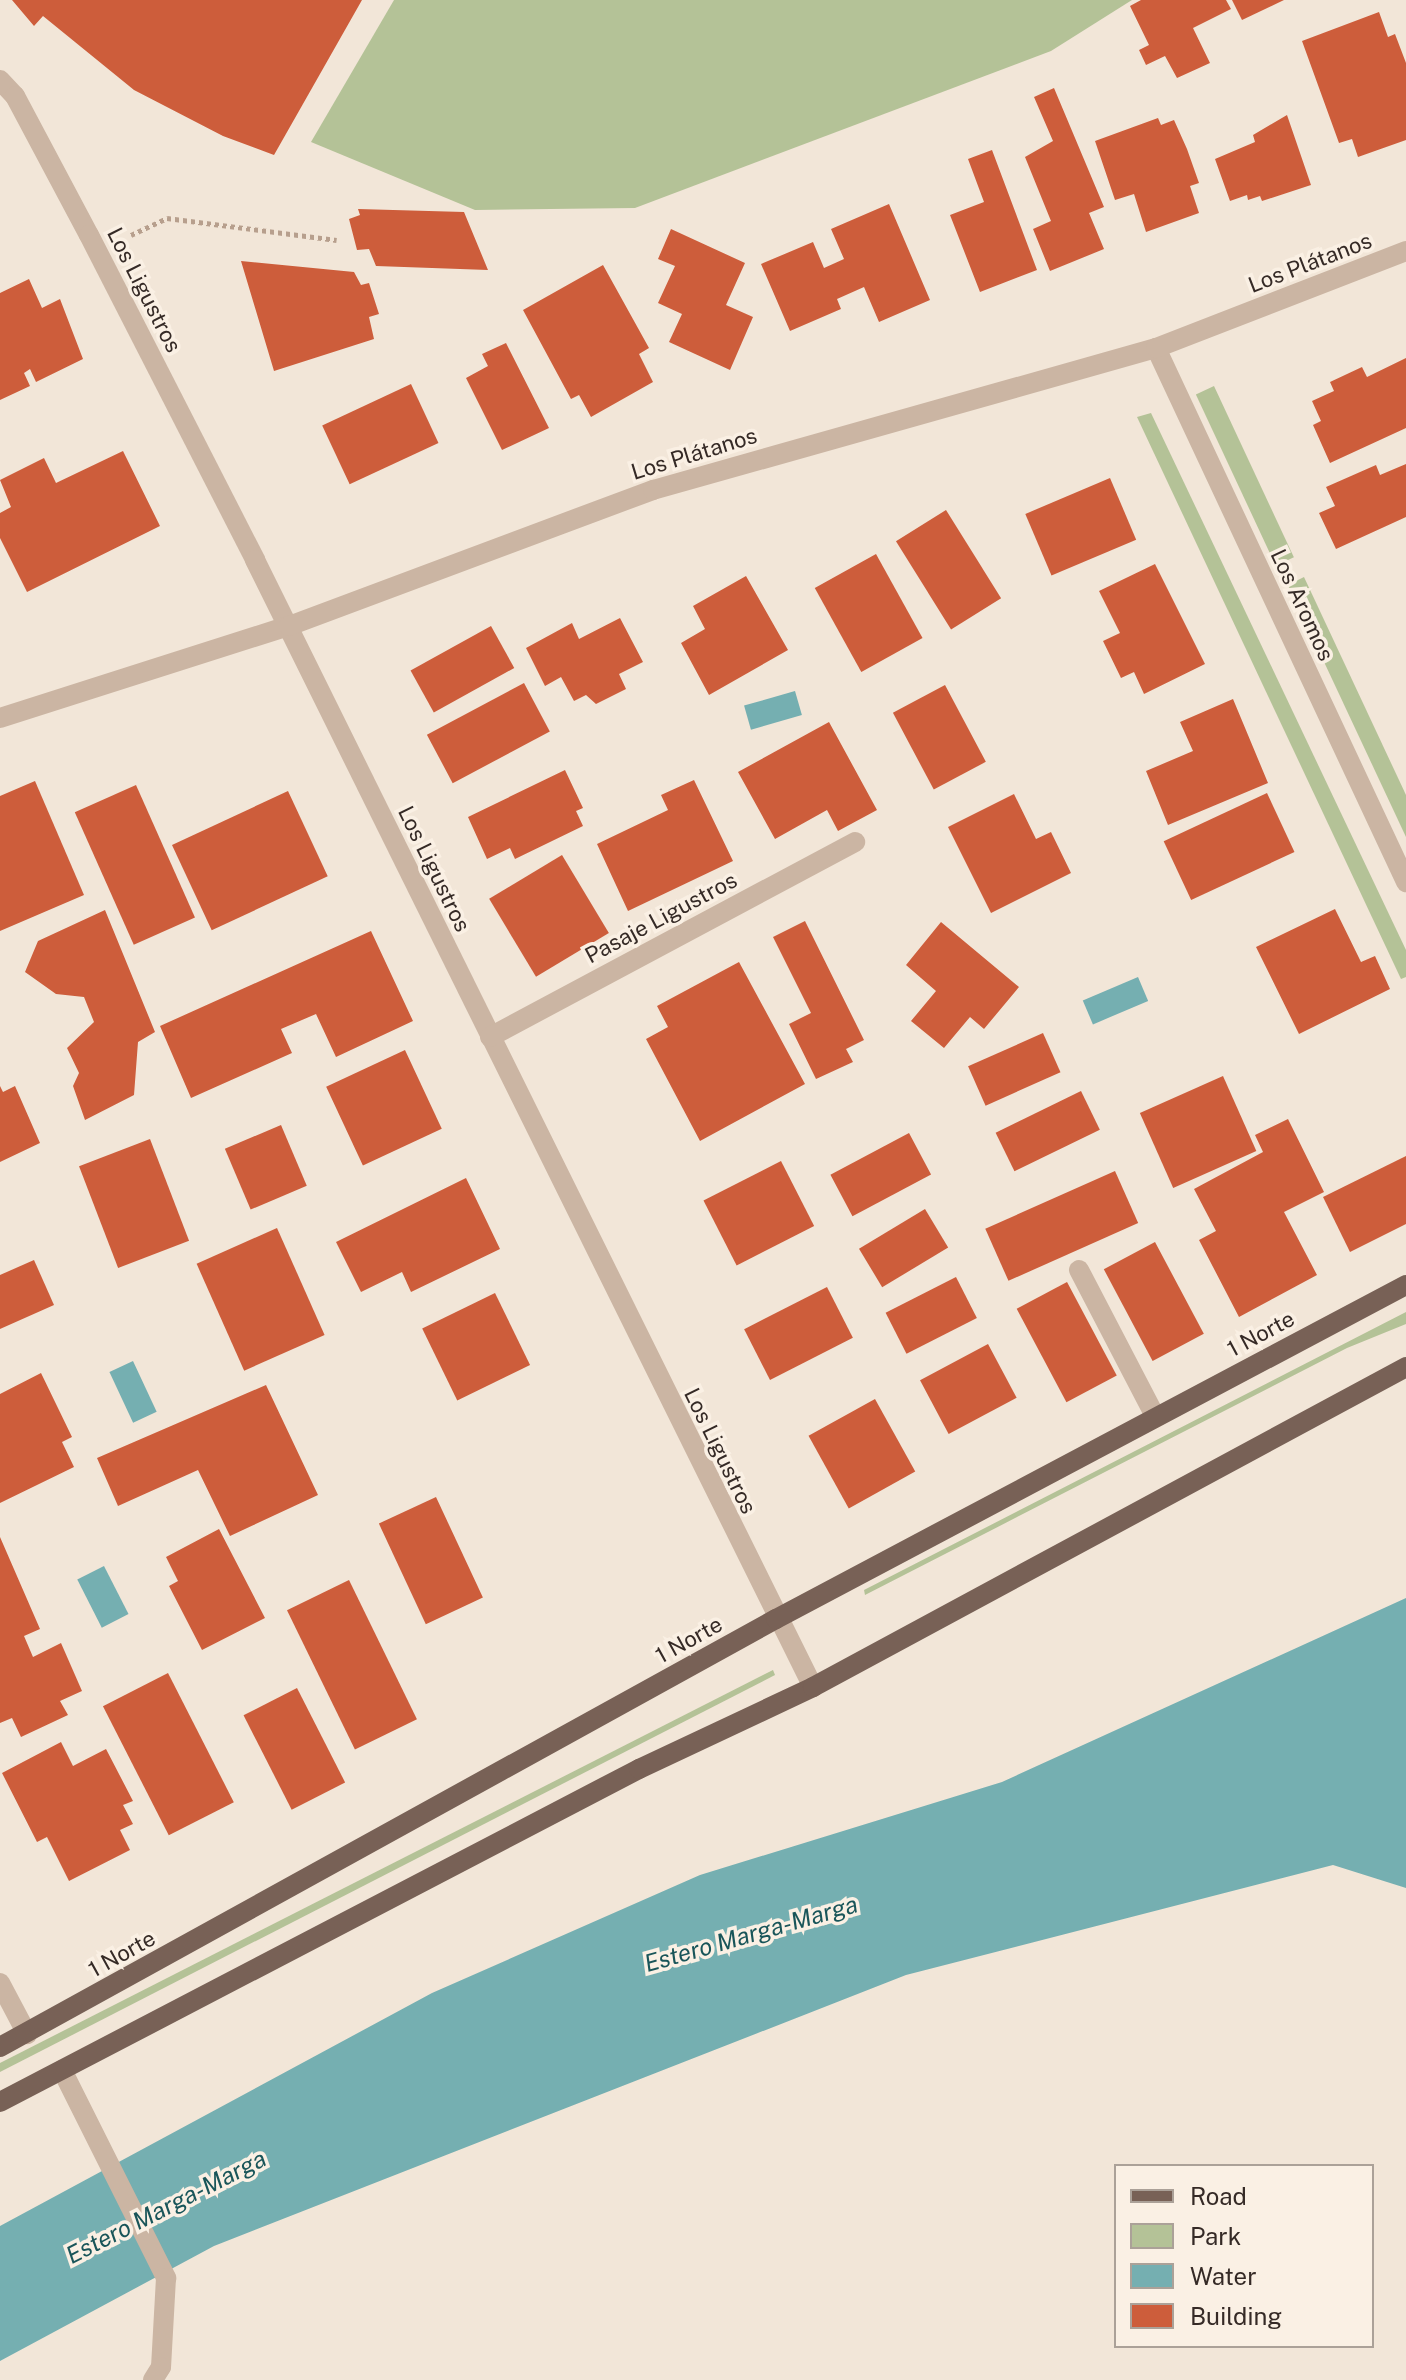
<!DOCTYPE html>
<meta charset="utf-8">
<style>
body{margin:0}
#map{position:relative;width:1406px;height:2380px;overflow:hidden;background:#f2e6d8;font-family:"Public Sans",sans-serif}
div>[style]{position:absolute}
.green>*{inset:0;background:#b4c297;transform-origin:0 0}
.water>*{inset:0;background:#75afb1;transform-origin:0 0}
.building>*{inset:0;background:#cd5d3b;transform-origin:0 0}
.path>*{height:5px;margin-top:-2.5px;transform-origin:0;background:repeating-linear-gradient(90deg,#b79f8d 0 4px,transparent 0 8px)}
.street>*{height:20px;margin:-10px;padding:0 10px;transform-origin:10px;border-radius:10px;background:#cbb5a3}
.primary>*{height:20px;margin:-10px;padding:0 10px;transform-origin:10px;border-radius:10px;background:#786156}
span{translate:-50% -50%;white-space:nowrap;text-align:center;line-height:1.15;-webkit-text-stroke:7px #faf0e4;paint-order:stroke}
.street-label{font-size:22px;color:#352a26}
.water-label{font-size:24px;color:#195559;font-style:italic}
.legend{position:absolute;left:1114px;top:2164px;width:260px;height:184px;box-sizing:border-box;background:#faf0e4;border:2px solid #aba198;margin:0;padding:10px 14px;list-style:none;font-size:24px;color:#352a26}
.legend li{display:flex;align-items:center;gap:16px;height:40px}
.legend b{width:40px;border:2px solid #aba198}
</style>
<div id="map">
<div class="green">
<i style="clip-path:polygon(394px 0,1132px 0,1051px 51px,635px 208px,475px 210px,311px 142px)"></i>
<i style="left:1214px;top:386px;width:189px;height:20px;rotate:65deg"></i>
<i style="clip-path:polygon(1151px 413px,1406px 950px,1406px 977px,1401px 979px,1137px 417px)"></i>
<i style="clip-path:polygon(1304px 577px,1406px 795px,1406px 837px,1288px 585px)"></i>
<i style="clip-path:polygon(1406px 1312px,1406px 1324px,1347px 1348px,865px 1595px,864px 1590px)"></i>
<i style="clip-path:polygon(773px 1670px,775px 1675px,0 2072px,0 2063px)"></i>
</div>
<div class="water">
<i style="left:795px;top:691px;width:25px;height:53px;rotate:74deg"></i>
<i style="left:1138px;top:977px;width:26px;height:60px;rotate:67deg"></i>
<i style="left:133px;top:1361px;width:56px;height:26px;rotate:65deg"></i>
<i style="left:104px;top:1566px;width:54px;height:30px;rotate:63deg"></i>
<i style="clip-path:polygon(1406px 1598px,1406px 1888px,1333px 1865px,906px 1975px,214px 2246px,0 2361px,0 2226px,432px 1993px,700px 1875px,1002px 1782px)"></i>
</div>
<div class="building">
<i style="clip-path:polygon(12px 0,362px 0,274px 155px,223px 136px,134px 90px,43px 16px,34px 26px)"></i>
<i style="clip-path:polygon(1141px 0,1226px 0,1231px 9px,1193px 28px,1210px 63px,1177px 78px,1165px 56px,1146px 65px,1139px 50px,1149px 45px,1130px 6px)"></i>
<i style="clip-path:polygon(1232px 0,1284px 0,1242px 20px)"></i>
<i style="clip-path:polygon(1379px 12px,1388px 37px,1395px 34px,1406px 63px,1406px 140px,1358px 157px,1352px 139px,1339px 143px,1302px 41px)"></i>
<i style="clip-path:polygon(1054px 88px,1104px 207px,1089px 213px,1104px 249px,1050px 271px,1033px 229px,1051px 221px,1025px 157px,1053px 141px,1034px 97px)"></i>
<i style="clip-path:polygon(1287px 115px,1311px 185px,1262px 201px,1260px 196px,1248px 200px,1247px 195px,1230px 201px,1215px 159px,1255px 142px,1253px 135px)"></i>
<i style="clip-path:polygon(1158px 118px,1161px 125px,1174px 120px,1187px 149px,1199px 183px,1190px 186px,1199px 213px,1146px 232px,1134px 194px,1115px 200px,1095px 141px)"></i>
<i style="clip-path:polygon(992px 150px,1037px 270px,980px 292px,950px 215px,984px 202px,968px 159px)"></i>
<i style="clip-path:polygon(889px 204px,930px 300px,879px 322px,864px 287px,837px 299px,841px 309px,790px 331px,761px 264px,813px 242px,824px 268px,844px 259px,831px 229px)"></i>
<i style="clip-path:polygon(358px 209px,464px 212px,488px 270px,376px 266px,369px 249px,357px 250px,349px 219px,360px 215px)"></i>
<i style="clip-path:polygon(671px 229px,745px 263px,726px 305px,753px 317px,730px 370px,669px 342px,682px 314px,658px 303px,675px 266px,658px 259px)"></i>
<i style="clip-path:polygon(241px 261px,354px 272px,361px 285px,369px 283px,379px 314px,369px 317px,374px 339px,274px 371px)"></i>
<i style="clip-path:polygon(603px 265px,649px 348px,639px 354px,653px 382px,591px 417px,579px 395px,571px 399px,523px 310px)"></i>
<i style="clip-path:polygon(29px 279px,42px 308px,60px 299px,83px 359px,36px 382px,30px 369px,24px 373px,30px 386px,0 400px,0 293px)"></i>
<i style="clip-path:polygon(506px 343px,549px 428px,502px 450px,466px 378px,488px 366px,482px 354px)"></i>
<i style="clip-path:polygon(1406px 358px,1406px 428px,1330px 463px,1313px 425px,1321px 421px,1312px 401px,1334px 391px,1330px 382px,1362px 367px,1367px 377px)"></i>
<i style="left:411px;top:384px;width:65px;height:98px;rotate:65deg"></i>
<i style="clip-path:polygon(123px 451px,160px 526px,27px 592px,0 538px,0 513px,11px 507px,0 480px,44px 458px,56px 483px)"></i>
<i style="clip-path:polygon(1406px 464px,1406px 517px,1336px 549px,1319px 513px,1335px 506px,1326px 487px,1376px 465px,1380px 475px)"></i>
<i style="left:1110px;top:478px;width:67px;height:92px;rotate:67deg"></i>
<i style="left:946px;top:510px;width:104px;height:59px;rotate:58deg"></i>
<i style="left:876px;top:554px;width:96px;height:70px;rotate:61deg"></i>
<i style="clip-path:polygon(1155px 564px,1205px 664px,1144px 694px,1134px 672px,1121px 678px,1103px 641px,1120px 633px,1099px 591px)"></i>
<i style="clip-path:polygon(746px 576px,788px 650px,709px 695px,681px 643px,705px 629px,693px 606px)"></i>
<i style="clip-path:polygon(620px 618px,643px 662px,619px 674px,626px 689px,596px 704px,586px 695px,574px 701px,561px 677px,545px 686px,526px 648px,572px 623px,579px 639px)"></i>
<i style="left:491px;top:626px;width:48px;height:92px;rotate:61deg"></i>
<i style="left:524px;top:683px;width:55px;height:110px;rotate:62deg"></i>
<i style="left:945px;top:685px;width:87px;height:59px;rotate:62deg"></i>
<i style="clip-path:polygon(1233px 699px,1268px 783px,1168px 825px,1146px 771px,1193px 751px,1180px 722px)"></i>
<i style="clip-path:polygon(829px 722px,877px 810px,838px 831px,827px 810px,775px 839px,738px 772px)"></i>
<i style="clip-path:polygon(565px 770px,583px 808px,576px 811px,583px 826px,515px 859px,510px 848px,487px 859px,468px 817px)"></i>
<i style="clip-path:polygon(694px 780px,733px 861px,628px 911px,597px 844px,668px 810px,661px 795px)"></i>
<i style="clip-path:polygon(35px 781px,84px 895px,0 931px,0 796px)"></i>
<i style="left:136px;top:785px;width:145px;height:67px;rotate:66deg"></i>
<i style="left:288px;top:791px;width:94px;height:128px;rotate:65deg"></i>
<i style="left:1267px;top:793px;width:65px;height:114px;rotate:65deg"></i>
<i style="clip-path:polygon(1014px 794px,1036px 839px,1051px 832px,1071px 873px,991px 913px,948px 827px)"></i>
<i style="left:562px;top:855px;width:91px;height:85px;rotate:59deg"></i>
<i style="clip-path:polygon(1335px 909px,1361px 962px,1375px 956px,1390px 989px,1299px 1034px,1256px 947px)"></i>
<i style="clip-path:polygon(105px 910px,155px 1032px,138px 1042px,134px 1095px,85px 1120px,73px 1086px,79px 1073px,67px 1048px,94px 1022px,84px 997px,56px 994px,25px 972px,38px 941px)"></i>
<i style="clip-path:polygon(805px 921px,864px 1040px,846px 1049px,853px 1062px,816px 1079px,789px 1024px,811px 1013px,773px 937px)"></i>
<i style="clip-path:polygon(941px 922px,1019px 987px,984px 1029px,970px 1017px,944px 1048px,911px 1021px,936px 991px,906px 965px)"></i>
<i style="clip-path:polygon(371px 931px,413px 1021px,336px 1057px,316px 1014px,281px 1029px,292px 1053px,191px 1098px,160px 1026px)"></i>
<i style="clip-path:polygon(739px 962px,805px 1084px,700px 1141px,646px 1039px,668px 1027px,657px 1006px)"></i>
<i style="left:1043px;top:1033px;width:43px;height:82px;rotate:66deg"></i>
<i style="left:405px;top:1050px;width:87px;height:87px;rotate:65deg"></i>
<i style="left:1223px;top:1076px;width:82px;height:91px;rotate:66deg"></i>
<i style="clip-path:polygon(0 1086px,3px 1092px,15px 1086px,40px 1143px,0 1162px)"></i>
<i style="left:1081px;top:1091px;width:43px;height:95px;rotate:64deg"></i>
<i style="clip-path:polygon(1288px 1119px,1324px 1192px,1284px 1212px,1317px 1275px,1239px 1317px,1199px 1240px,1216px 1231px,1194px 1189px,1263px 1152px,1255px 1135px)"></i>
<i style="left:281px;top:1125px;width:66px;height:61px;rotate:67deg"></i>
<i style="left:909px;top:1133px;width:47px;height:89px;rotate:62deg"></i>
<i style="left:150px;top:1139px;width:109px;height:76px;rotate:69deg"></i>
<i style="clip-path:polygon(1406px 1156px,1406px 1224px,1350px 1252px,1323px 1197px)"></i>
<i style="left:781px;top:1161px;width:73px;height:87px;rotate:63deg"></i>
<i style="left:1115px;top:1171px;width:57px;height:142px;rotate:66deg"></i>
<i style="clip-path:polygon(466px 1178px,500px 1249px,411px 1292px,402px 1272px,361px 1292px,336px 1242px)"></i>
<i style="left:925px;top:1209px;width:45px;height:77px;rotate:59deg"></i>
<i style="left:277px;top:1228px;width:117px;height:88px;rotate:66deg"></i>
<i style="left:1155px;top:1242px;width:104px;height:58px;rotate:62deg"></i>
<i style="clip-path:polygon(34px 1260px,54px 1305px,0 1329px,0 1275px)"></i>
<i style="left:956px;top:1277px;width:46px;height:79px;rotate:63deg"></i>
<i style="left:1067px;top:1282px;width:106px;height:57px;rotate:62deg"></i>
<i style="left:827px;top:1287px;width:57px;height:93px;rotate:63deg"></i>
<i style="left:495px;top:1293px;width:80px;height:81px;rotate:64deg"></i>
<i style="left:988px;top:1344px;width:61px;height:77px;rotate:62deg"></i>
<i style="clip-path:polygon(41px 1373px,72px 1437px,62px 1442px,74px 1467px,0 1503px,0 1394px)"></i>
<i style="clip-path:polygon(266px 1385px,318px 1495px,230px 1536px,198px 1470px,118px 1506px,97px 1458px)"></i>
<i style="left:875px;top:1399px;width:83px;height:76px;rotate:61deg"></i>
<i style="left:436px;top:1497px;width:111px;height:63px;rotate:65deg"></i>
<i style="clip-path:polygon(219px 1529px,265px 1618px,202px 1650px,169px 1586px,178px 1581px,166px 1557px)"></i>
<i style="clip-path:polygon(0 1537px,40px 1629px,24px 1636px,33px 1657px,61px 1643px,82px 1691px,60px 1701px,68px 1715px,21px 1737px,12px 1718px,0 1723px)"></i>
<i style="left:349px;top:1580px;width:155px;height:69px;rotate:64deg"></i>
<i style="left:168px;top:1673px;width:145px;height:73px;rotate:63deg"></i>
<i style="left:297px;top:1688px;width:106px;height:60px;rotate:63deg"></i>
<i style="clip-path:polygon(61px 1742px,73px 1766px,106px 1749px,133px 1801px,123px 1805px,133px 1824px,120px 1830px,130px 1850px,69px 1881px,47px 1837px,37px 1842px,2px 1773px)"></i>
</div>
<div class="path">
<i style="left:131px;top:235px;width:40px;rotate:-25deg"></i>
<i style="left:167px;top:218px;width:171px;rotate:7.4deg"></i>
</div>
<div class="street">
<i style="left:0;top:80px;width:22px;rotate:47deg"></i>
<i style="left:15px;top:96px;width:157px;rotate:62deg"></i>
<i style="left:89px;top:235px;width:365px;rotate:62.9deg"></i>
<i style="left:255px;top:560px;width:1258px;rotate:63.66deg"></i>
<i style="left:1156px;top:348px;width:590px;rotate:64.91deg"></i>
<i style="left:0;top:718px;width:303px;rotate:-17.7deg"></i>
<i style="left:289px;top:626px;width:389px;rotate:-20.5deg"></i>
<i style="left:653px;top:490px;width:523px;rotate:-15.76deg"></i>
<i style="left:1156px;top:348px;width:268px;rotate:-21.2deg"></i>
<i style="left:490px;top:1037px;width:414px;rotate:-28.1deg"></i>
<i style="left:1079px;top:1270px;width:165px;rotate:62.5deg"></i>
<i style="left:0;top:1983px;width:58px;rotate:62.1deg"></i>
<i style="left:62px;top:2070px;width:233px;rotate:63.4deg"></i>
<i style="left:166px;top:2278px;width:89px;rotate:93.2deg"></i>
<i style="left:161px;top:2367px;width:15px;rotate:122deg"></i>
</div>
<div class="primary">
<i style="left:0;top:2047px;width:886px;rotate:-28.88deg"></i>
<i style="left:776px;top:1619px;width:713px;rotate:-27.93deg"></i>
<i style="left:0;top:2102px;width:721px;rotate:-27.53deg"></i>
<i style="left:639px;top:1769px;width:192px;rotate:-25.2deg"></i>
<i style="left:813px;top:1687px;width:674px;rotate:-28.35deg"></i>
</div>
<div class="street-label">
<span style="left:1310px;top:263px;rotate:-21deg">Los Plátanos</span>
<span style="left:144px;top:290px;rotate:63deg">Los Ligustros</span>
<span style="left:694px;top:454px;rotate:-17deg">Los Plátanos</span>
<span style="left:1302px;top:605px;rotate:65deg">Los Aromos</span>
<span style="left:434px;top:869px;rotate:64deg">Los Ligustros</span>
<span style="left:661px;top:918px;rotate:-28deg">Pasaje Ligustros</span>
<span style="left:1261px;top:1334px;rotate:-28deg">1 Norte</span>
<span style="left:720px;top:1451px;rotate:64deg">Los Ligustros</span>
<span style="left:689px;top:1640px;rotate:-29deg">1 Norte</span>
<span style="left:122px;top:1954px;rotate:-29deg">1 Norte</span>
</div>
<div class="water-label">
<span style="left:751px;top:1934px;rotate:-16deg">Estero Marga-Marga</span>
<span style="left:166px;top:2207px;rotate:-27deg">Estero Marga-Marga</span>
</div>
<ul class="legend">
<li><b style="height:10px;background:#786156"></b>Road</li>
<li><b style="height:22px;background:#b4c297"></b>Park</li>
<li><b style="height:22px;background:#75afb1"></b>Water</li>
<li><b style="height:22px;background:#cd5d3b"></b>Building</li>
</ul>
</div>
